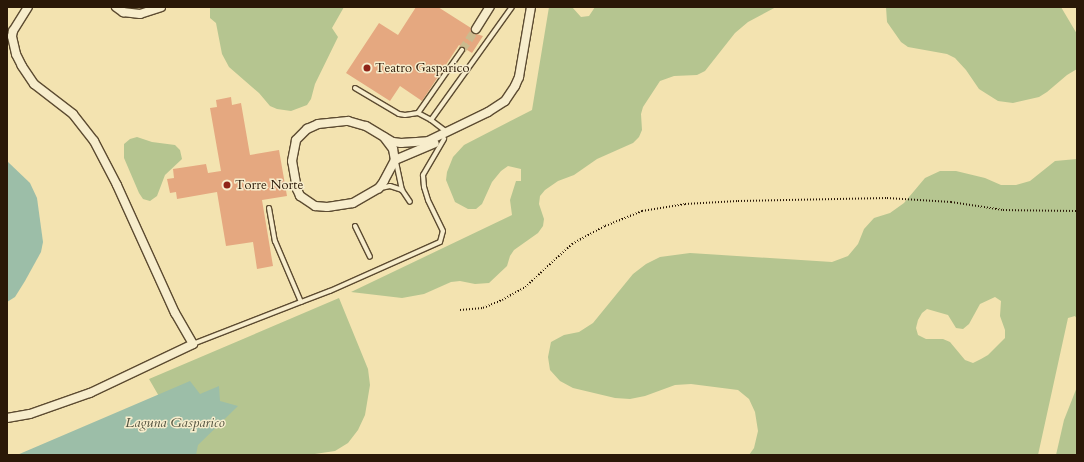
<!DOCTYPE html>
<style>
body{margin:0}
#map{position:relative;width:1084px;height:462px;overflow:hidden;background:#f3e3b0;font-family:Cardo,serif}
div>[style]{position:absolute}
.green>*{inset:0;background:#b5c590}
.water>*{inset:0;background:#9cbea8}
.building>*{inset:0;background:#e5a880}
.street-tunnel>*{height:8px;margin-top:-4px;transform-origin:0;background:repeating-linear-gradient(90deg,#cbba8e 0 8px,transparent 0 12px)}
.path>*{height:1.5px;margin-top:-0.75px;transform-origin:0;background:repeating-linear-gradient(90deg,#2a1807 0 1px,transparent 0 3px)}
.roads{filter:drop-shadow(1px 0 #5c4b31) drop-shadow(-1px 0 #5c4b31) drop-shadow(0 1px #5c4b31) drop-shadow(0 -1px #5c4b31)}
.lane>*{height:4px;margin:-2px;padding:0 2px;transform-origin:2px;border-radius:2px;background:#f7edcc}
.street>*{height:8px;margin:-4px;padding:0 4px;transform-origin:4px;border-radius:4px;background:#f7edcc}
.dots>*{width:11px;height:11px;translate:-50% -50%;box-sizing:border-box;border:2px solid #f7edcc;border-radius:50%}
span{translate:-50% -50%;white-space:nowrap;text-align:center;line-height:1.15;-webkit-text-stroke:3px #f7edcc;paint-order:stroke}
.poi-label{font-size:13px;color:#2a1807}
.left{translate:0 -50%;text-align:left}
.water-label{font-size:14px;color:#52523f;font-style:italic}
.frame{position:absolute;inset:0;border:8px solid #2a1807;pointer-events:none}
</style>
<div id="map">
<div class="green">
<i style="clip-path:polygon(210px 7px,344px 7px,332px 28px,338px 37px,315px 84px,311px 99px,307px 105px,291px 111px,277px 109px,270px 106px,259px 93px,229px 67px,222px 54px,216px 23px,210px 18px)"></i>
<i style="clip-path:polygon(549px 7px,572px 7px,581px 17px,589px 16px,595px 7px,776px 7px,748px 22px,735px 33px,705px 71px,697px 75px,674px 76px,660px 81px,643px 107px,641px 114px,642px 130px,639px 137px,633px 143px,597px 159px,574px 175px,558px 181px,545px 190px,540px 196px,539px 204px,544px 219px,543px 226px,538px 233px,514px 250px,510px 256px,507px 266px,489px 283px,475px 284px,460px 281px,451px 282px,424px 294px,402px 298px,351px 292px,512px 215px,510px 200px,516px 181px,521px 181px,521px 169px,508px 166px,501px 171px,492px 182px,482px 204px,476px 209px,468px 209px,455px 202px,446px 180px,447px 172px,453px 157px,464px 145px,532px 110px)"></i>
<i style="clip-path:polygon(886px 7px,1061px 7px,1077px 34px,1077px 69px,1067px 75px,1047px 92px,1039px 97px,1013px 103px,998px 101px,979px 89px,966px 70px,955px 58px,947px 54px,908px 47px,901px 42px,887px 22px)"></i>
<i style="clip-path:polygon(137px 137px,152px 142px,175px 145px,180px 150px,182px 159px,165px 175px,157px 196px,150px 201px,143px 199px,139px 193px,124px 158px,124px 144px,130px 139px)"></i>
<i style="clip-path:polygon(evenodd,1077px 159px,1077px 319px,1075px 316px,1068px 318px,1038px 455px,749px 455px,754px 448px,758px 431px,755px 412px,749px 399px,738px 390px,691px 384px,675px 385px,645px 396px,630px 399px,615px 398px,573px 388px,560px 381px,550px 370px,548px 357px,551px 342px,564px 335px,579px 332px,593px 323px,633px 274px,646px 264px,660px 257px,690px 253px,832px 262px,848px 256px,858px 244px,864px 229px,874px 218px,890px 213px,904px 203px,925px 178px,940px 171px,956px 171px,985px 178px,1001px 185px,1016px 185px,1030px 181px,1055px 161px,1077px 159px,995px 297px,1001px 301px,1000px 316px,1005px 330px,1005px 338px,988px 355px,981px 359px,973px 363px,965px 360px,950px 342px,943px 339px,926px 339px,918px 335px,916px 328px,918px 320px,922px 313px,927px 309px,948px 315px,956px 328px,963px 329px,969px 324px,980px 304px,995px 297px)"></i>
<i style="clip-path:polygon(339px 298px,368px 369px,370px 385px,365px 415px,358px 430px,348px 443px,335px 451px,308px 455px,149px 455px,160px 398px,149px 379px)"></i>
<i style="clip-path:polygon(1077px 387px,1077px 455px,1056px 455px,1064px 420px)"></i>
</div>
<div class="water">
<i style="clip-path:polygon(7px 161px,30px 183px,37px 198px,43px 242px,41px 252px,25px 281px,15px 297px,7px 302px)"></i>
<i style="clip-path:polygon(190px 381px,200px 394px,219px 386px,220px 401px,238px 406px,198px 445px,196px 455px,17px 455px)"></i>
</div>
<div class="building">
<i style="clip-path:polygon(416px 7px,438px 7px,471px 28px,473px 33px,483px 36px,472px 53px,459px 45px,422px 101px,400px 86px,390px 101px,346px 73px,379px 23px,398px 35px)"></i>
<i style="clip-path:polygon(231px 97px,232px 105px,241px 103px,250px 155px,279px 150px,287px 196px,262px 200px,273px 266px,257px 269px,253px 242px,226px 246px,217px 192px,177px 199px,176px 192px,170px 193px,167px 179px,174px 178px,173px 169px,206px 164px,208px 173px,221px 171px,210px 108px,217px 107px,216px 100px)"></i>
</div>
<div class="street-tunnel">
<i style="left:462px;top:50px;width:25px;rotate:-56deg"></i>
</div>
<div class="path">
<i style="left:460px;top:310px;width:23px;rotate:-5deg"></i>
<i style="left:483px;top:308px;width:21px;rotate:-23deg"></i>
<i style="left:502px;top:300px;width:26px;rotate:-29deg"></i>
<i style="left:525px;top:287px;width:64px;rotate:-42.5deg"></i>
<i style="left:572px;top:244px;width:38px;rotate:-29deg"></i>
<i style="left:605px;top:226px;width:40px;rotate:-22deg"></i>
<i style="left:642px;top:211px;width:44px;rotate:-9.2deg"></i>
<i style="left:685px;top:204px;width:53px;rotate:-3.2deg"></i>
<i style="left:738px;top:201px;width:149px;rotate:-1.2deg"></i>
<i style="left:887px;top:198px;width:64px;rotate:3.6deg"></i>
<i style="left:951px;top:202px;width:53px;rotate:8.7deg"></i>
<i style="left:1003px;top:210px;width:74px;rotate:0.8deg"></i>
</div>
<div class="roads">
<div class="lane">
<i style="left:355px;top:88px;width:51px;rotate:30.6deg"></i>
<i style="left:399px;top:114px;width:6px;rotate:9deg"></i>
<i style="left:405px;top:115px;width:13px;rotate:-9deg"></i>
<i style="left:418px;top:113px;width:15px;rotate:28deg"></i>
<i style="left:431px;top:120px;width:20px;rotate:37deg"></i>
<i style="left:418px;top:113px;width:77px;rotate:-55.1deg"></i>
<i style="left:431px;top:120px;width:139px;rotate:-54.4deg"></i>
<i style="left:396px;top:162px;width:29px;rotate:78deg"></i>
<i style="left:402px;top:190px;width:14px;rotate:56deg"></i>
<i style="left:381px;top:188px;width:9px;rotate:-13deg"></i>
<i style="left:390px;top:186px;width:13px;rotate:18deg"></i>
<i style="left:269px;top:208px;width:34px;rotate:80deg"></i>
<i style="left:275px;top:241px;width:66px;rotate:66.9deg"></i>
<i style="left:301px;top:302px;width:31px;rotate:-21deg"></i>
<i style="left:330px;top:291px;width:120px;rotate:-24deg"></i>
<i style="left:440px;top:242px;width:11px;rotate:-75deg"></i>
<i style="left:443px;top:231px;width:34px;rotate:-116deg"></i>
<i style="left:428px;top:200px;width:14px;rotate:-107deg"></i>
<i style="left:424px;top:187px;width:12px;rotate:-95deg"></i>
<i style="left:423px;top:175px;width:42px;rotate:-59.7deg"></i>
<i style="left:355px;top:226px;width:34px;rotate:64deg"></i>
<i style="left:193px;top:344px;width:116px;rotate:-21.3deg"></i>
</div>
<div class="street">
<i style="left:116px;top:7px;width:9px;rotate:36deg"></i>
<i style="left:123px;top:12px;width:17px;rotate:7deg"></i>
<i style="left:140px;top:14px;width:22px;rotate:-18deg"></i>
<i style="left:476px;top:29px;width:26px;rotate:-58deg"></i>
<i style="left:384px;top:137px;width:15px;rotate:53deg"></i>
<i style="left:393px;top:149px;width:11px;rotate:80deg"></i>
<i style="left:395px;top:160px;width:24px;rotate:118deg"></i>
<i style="left:384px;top:181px;width:9px;rotate:126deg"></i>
<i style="left:379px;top:188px;width:30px;rotate:150deg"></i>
<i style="left:353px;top:203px;width:26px;rotate:171deg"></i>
<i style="left:327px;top:207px;width:12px;rotate:-175deg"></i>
<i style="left:315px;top:206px;width:18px;rotate:-146deg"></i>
<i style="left:300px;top:196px;width:8px;rotate:-113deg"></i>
<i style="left:297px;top:189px;width:28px;rotate:-100deg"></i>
<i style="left:292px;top:161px;width:21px;rotate:-79deg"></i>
<i style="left:296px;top:140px;width:16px;rotate:-45deg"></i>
<i style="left:307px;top:129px;width:12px;rotate:-24deg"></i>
<i style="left:318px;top:124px;width:30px;rotate:-6deg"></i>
<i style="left:348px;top:121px;width:19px;rotate:16deg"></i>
<i style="left:366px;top:126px;width:31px;rotate:31deg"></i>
<i style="left:393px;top:142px;width:8px;rotate:7deg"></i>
<i style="left:401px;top:143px;width:27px;rotate:-4deg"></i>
<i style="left:428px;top:141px;width:67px;rotate:-25.8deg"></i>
<i style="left:488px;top:112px;width:20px;rotate:-33deg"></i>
<i style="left:505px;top:101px;width:18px;rotate:-56deg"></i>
<i style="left:515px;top:86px;width:10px;rotate:-66deg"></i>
<i style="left:519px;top:77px;width:71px;rotate:-80.3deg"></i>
<i style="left:395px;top:160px;width:43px;rotate:-23deg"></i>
<i style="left:7px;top:418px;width:23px;rotate:-10deg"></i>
<i style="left:30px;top:414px;width:64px;rotate:-19.3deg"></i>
<i style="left:90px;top:393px;width:114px;rotate:-25.4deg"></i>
<i style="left:193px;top:344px;width:36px;rotate:-120deg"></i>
<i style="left:175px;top:313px;width:141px;rotate:-114.4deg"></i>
<i style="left:117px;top:185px;width:50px;rotate:-117.6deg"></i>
<i style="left:94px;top:141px;width:34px;rotate:-128deg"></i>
<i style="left:73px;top:114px;width:49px;rotate:-142.4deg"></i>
<i style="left:34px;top:84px;width:22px;rotate:-124deg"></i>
<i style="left:22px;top:66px;width:13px;rotate:-117deg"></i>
<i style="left:16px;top:54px;width:18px;rotate:-103deg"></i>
<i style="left:12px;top:36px;width:5px;rotate:-79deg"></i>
<i style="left:13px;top:31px;width:28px;rotate:-58deg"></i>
</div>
</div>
<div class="dots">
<i style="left:367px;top:68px;background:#8f2418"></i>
<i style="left:227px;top:185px;background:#8f2418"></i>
</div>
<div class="poi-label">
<span class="left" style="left:375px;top:68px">Teatro Gasparico</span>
<span class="left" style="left:235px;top:185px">Torre Norte</span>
</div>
<div class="water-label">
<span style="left:175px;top:423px">Laguna Gasparico</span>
</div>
<div class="frame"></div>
</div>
